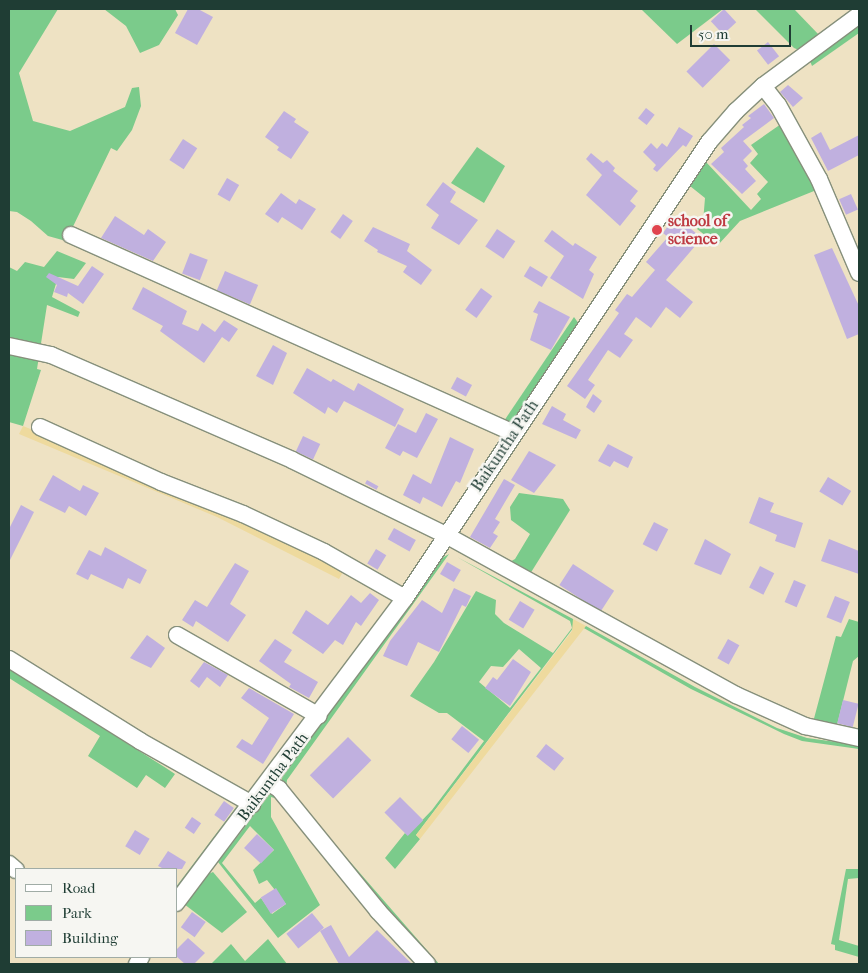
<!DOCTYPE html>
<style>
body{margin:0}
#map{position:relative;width:868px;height:973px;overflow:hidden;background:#eee2c3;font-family:"IM FELL French Canon",serif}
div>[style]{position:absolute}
.green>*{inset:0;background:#7bcb8b}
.sand>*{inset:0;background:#eeda9e}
.building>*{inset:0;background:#c0b0df;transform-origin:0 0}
.roads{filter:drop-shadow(1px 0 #86907c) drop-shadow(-1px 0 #86907c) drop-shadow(0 1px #86907c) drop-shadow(0 -1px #86907c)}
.street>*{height:16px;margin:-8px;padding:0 8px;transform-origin:8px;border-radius:8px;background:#fff}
.dots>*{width:14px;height:14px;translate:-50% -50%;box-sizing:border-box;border:2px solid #f6f6f2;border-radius:50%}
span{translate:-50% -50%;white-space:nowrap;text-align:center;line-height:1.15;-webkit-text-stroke:5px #f6f6f2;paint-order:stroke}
.health-label{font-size:16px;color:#be3a42;font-weight:700}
.left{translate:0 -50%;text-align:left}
.street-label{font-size:16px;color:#1f3d34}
.frame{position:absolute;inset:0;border:10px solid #1f3d34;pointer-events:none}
.legend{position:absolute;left:15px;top:868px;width:162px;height:90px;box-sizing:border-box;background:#f6f6f2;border:1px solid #a0aca6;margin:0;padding:6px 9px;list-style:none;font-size:15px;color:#1f3d34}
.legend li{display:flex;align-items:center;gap:10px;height:25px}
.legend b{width:25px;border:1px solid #a0aca6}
.scale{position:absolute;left:690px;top:25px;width:101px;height:22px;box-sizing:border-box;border:2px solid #1f3d34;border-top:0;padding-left:6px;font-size:15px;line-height:18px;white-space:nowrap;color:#1f3d34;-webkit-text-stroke:4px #f6f6f2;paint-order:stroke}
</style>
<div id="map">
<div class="green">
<i style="clip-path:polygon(9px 9px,58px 9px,19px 73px,33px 121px,70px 131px,125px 107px,132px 88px,139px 87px,141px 106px,132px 130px,117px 151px,111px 148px,66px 241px,48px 236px,31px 221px,17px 212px,9px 211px)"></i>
<i style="clip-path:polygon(104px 9px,175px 9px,178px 15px,159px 45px,140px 53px,126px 26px)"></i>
<i style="clip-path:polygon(641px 9px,723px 9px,677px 44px)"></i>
<i style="clip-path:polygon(755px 9px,794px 9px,820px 36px,799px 50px,794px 48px)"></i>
<i style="clip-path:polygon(859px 23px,859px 33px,812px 66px,810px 61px)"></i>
<i style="clip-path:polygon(781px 124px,819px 189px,740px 221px,718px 245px,697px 229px,703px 222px,705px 198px,690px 186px,706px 162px,751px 210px,761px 199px,757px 194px,768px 182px,750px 163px,758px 154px,751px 145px)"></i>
<i style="clip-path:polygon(477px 147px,505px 166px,484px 203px,451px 183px)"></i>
<i style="clip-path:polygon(57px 251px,86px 263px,74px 279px,58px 277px,52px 297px,80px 312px,78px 317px,47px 305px,37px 369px,41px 370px,23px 426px,9px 422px,9px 267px,17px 271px,25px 262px,44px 267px)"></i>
<i style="clip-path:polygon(574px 317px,579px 324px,516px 418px,508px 428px,502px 424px)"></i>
<i style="clip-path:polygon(519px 493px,563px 499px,570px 510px,525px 582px,721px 689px,787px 718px,812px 726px,836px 636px,841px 637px,849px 619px,859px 622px,859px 656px,853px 661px,835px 733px,854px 735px,859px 733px,859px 740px,799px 731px,730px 700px,504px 573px,501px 567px,515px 559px,530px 534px,511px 520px,510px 507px)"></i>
<i style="clip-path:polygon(449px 554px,287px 780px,286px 788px,439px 964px,433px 964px,282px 784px,282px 778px,442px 558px)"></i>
<i style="clip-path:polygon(evenodd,457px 557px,573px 619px,574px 627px,416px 835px,420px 839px,395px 869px,385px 858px,405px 833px,408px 835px,432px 810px,484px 741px,447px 713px,439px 713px,410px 696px,434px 662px,476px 591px,496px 600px,495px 614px,504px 623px,553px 653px,572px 628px,570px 621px,457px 557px,519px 649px,541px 668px,510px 708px,479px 682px,491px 666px,503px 667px,519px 649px)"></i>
<i style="clip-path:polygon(586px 626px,695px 687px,777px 728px,807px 738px,859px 745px,859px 749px,802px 741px,784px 734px,691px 689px,582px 627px)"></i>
<i style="clip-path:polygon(9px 669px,166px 768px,175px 774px,165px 788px,146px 775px,137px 788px,88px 756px,100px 736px,9px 678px)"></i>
<i style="clip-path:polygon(evenodd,270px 794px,276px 794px,278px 799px,271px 797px,271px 817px,320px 905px,278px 938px,218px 862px,270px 794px,250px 826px,274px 850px,253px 870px,259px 884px,267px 880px,286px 904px,272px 914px,261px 898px,255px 903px,222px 863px,250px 826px)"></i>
<i style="clip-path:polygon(237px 806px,241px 809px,176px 894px,176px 887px)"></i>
<i style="clip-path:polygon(846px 869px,859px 869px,859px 878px,848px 879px,839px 940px,859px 946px,859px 957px,835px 950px,835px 945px,831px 944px)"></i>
<i style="clip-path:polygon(213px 872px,247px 912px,222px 933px,184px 904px,206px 875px)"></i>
<i style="clip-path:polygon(268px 939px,287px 964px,211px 964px,231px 944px,245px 961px)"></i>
</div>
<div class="sand">
<i style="clip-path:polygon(23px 426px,193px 495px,344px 570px,339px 579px,217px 517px,19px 434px)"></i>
<i style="clip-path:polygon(573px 619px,586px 626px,420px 839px,416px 835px,572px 631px)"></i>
</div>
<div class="building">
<i style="clip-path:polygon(188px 9px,198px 9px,213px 17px,197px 45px,175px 33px)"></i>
<i style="left:724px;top:9px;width:18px;height:18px;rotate:47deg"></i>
<i style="left:768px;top:42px;width:18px;height:14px;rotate:52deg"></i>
<i style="left:714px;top:44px;width:23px;height:39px;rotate:45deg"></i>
<i style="clip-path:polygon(788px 85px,803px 98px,793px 107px,780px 92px)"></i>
<i style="clip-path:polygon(764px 104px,774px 118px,743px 141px,752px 151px,743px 160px,748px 166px,745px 169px,756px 181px,742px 194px,711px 164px,724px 152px,721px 148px,744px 127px,742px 125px,751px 118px,748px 116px)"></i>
<i style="left:646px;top:108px;width:11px;height:13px;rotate:38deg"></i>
<i style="clip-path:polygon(284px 111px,296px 119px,294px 122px,309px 132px,291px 159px,277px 150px,279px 147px,265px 137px)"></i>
<i style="clip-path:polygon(679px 127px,693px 136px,686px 147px,683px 145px,657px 172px,653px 169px,656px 165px,643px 152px,651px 143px,657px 149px,662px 143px,667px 147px)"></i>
<i style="clip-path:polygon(821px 132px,830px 150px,859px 135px,859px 155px,828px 171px,811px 138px)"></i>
<i style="left:183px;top:139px;width:17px;height:25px;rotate:33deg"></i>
<i style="clip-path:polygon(591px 153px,603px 163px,607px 160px,615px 168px,613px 171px,638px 191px,630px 201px,636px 206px,620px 226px,586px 195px,602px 175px,586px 159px)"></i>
<i style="left:227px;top:178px;width:14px;height:19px;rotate:30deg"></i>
<i style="clip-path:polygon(443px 182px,456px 192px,450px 202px,478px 220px,459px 245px,431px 228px,439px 215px,426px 205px)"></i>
<i style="clip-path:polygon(281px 193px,296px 204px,299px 199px,316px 209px,302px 230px,282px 217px,278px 223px,265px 214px)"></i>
<i style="left:851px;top:194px;width:17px;height:13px;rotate:66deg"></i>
<i style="left:343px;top:214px;width:12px;height:22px;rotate:35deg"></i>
<i style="clip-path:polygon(115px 216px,144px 235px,148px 229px,166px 242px,153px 261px,101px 238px)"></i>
<i style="clip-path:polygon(675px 216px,702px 238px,666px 280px,693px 302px,680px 318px,666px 307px,651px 328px,636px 317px,624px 334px,633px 340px,620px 358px,608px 350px,588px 380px,595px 385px,585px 399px,567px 386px,619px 313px,615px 310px,627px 294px,632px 297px,655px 270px,646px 262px,668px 237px,663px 233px)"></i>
<i style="clip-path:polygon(373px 227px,410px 244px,407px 251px,432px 270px,421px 285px,403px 272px,407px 266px,377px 252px,378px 250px,364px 241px)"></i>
<i style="left:497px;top:229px;width:22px;height:21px;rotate:34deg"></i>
<i style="clip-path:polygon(552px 230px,573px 246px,575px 243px,597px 257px,589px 270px,594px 274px,583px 299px,550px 278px,564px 256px,544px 241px)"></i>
<i style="clip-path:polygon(832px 248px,859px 306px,859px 334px,847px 339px,814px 255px)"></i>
<i style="left:190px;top:253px;width:19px;height:22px;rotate:21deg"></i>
<i style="clip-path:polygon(92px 266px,104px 274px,83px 304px,68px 293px,67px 297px,54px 292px,57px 285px,46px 277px,49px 273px,78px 286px)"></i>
<i style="left:530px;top:266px;width:21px;height:12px;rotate:31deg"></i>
<i style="left:225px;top:271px;width:36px;height:21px;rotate:23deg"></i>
<i style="clip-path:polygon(143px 287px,187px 311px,182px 324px,198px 331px,202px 323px,215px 332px,224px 320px,238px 329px,229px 342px,222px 337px,204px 363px,160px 331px,163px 326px,132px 309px)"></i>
<i style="left:481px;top:288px;width:14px;height:27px;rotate:36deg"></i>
<i style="clip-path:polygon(539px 301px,570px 317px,551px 350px,530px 340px,538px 314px,533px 312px)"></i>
<i style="clip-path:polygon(273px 345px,287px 353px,273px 385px,256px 376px)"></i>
<i style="clip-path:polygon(307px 368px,331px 382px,333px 379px,354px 391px,358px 383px,404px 409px,395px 427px,344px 401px,337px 413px,328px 407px,325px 414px,293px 393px)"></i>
<i style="left:457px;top:377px;width:17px;height:13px;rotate:28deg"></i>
<i style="clip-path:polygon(593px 394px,602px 401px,594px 413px,586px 407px)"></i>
<i style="clip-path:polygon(552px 406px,566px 414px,563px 420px,581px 430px,576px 439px,542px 424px)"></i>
<i style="clip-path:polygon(426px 413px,438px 419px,417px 458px,403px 451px,400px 456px,385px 448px,398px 424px,416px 433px)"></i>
<i style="left:303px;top:436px;width:19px;height:17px;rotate:25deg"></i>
<i style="clip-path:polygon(450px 437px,474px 449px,460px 483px,456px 481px,442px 507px,423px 497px,420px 504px,403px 495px,413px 474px,431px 484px)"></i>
<i style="clip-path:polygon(608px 444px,633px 457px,628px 468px,614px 461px,610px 467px,598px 461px)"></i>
<i style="clip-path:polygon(529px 451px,556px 465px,534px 493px,511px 480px)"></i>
<i style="clip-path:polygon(53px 475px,80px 491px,83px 485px,99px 493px,86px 516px,69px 506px,65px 513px,39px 500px)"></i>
<i style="left:828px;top:477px;width:27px;height:17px;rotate:31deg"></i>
<i style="clip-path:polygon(504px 479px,515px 485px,495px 519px,500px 522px,493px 533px,498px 536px,490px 548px,470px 537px)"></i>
<i style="left:367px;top:480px;width:13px;height:4px;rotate:29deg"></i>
<i style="clip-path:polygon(759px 497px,774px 503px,770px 512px,803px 523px,795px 548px,775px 541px,777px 535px,749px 523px)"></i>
<i style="clip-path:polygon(21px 505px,34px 512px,9px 562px,9px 529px)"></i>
<i style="left:654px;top:522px;width:16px;height:25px;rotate:27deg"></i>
<i style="left:394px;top:528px;width:25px;height:13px;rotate:29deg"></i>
<i style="clip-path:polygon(705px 539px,731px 554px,721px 575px,694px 564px)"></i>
<i style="clip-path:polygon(829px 539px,859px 551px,859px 574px,821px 561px)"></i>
<i style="clip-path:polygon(105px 547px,147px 570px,140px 584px,128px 578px,123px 589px,91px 574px,88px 580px,76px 574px,89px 550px,101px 556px)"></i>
<i style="left:376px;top:549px;width:12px;height:17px;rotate:31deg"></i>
<i style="left:447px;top:562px;width:16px;height:14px;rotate:30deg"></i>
<i style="clip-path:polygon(235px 563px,249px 571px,230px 604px,246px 615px,228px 642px,196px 621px,193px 627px,182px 620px,195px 600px,207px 607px)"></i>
<i style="left:573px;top:564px;width:49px;height:25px;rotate:33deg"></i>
<i style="left:760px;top:566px;width:16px;height:24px;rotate:27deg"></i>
<i style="left:794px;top:580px;width:13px;height:24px;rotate:23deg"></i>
<i style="clip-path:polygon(454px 588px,471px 596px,466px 607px,462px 605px,439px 652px,418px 642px,407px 666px,383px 656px,390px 641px,422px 600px,442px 613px)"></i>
<i style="clip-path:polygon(370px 593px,379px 600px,361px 626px,356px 622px,343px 645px,335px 640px,323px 654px,292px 633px,306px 610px,328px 625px,351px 595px,361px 603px)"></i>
<i style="left:835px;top:596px;width:16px;height:23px;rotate:22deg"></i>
<i style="left:520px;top:601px;width:17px;height:22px;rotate:31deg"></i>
<i style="clip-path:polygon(147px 635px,165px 648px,151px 668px,130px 658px)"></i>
<i style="clip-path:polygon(275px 639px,292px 650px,284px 662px,318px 682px,309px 698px,289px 687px,291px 684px,259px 661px)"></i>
<i style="left:728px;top:639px;width:13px;height:22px;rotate:29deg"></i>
<i style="clip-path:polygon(513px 659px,531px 672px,510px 706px,485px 688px,493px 677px,497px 680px)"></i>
<i style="clip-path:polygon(204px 662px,228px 675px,220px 687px,207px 677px,199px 688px,190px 681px)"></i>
<i style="clip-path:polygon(249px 688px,294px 714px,263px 764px,236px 747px,242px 739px,252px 745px,269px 718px,241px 698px)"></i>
<i style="left:843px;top:700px;width:16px;height:24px;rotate:14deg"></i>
<i style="left:462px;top:726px;width:22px;height:17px;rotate:39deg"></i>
<i style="left:348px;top:737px;width:33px;height:54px;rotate:45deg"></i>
<i style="left:546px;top:744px;width:23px;height:16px;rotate:38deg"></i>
<i style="left:400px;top:797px;width:33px;height:22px;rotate:45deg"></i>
<i style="left:224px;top:801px;width:12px;height:17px;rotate:35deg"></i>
<i style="left:192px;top:817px;width:11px;height:13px;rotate:34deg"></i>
<i style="left:135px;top:830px;width:17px;height:19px;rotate:31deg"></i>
<i style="left:257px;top:834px;width:23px;height:19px;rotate:43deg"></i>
<i style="clip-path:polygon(168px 851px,186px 862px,182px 869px,164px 869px,158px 866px)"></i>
<i style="left:276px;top:888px;width:19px;height:18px;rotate:58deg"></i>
<i style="left:192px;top:912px;width:17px;height:19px;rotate:36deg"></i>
<i style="left:312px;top:913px;width:19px;height:33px;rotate:51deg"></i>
<i style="clip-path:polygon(331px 925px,349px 957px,377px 930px,412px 964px,339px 964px,320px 931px)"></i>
<i style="clip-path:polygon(188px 938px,205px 953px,194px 964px,185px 964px,176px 956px,176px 950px)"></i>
</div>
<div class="roads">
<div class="street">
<i style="left:763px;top:86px;width:24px;rotate:52deg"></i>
<i style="left:778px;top:105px;width:85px;rotate:61deg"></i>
<i style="left:819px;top:179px;width:102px;rotate:66.9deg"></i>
<i style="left:71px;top:235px;width:484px;rotate:24.1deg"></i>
<i style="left:9px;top:346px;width:43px;rotate:12.1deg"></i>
<i style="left:51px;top:355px;width:263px;rotate:23.5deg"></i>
<i style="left:292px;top:460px;width:171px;rotate:26deg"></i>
<i style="left:446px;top:535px;width:331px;rotate:28.9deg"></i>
<i style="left:736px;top:695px;width:76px;rotate:24.2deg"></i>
<i style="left:805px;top:726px;width:55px;rotate:12.5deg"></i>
<i style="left:40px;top:427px;width:133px;rotate:24.4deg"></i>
<i style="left:161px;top:482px;width:88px;rotate:21.3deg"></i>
<i style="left:243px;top:514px;width:89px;rotate:25.1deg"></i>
<i style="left:324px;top:552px;width:93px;rotate:29.6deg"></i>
<i style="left:177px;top:635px;width:163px;rotate:29.7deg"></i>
<i style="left:9px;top:659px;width:155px;rotate:32deg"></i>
<i style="left:140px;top:741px;width:129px;rotate:29.4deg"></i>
<i style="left:269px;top:783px;width:12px;rotate:31deg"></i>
<i style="left:279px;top:789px;width:157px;rotate:50.9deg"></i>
<i style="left:378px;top:911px;width:72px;rotate:47.2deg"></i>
<i style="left:9px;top:864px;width:9px;rotate:41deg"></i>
<i style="left:176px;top:903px;width:381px;rotate:-53.1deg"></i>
<i style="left:405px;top:598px;width:548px;rotate:-56.31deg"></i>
<i style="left:709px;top:142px;width:41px;rotate:-48.9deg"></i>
<i style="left:736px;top:111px;width:37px;rotate:-43deg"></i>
<i style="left:763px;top:86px;width:119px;rotate:-36.5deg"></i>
<i style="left:137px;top:964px;width:8px;rotate:-60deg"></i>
</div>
</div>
<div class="dots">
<i style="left:657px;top:230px;background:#e0444e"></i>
</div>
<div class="health-label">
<span class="left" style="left:668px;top:230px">school of<br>science</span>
</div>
<div class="street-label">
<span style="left:505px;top:446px;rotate:-56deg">Baikuntha Path</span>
<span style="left:273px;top:777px;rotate:-53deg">Baikuntha Path</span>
</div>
<div class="frame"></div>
<ul class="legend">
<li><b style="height:6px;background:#fff"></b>Road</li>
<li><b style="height:14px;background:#7bcb8b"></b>Park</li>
<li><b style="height:14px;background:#c0b0df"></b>Building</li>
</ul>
<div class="scale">50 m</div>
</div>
